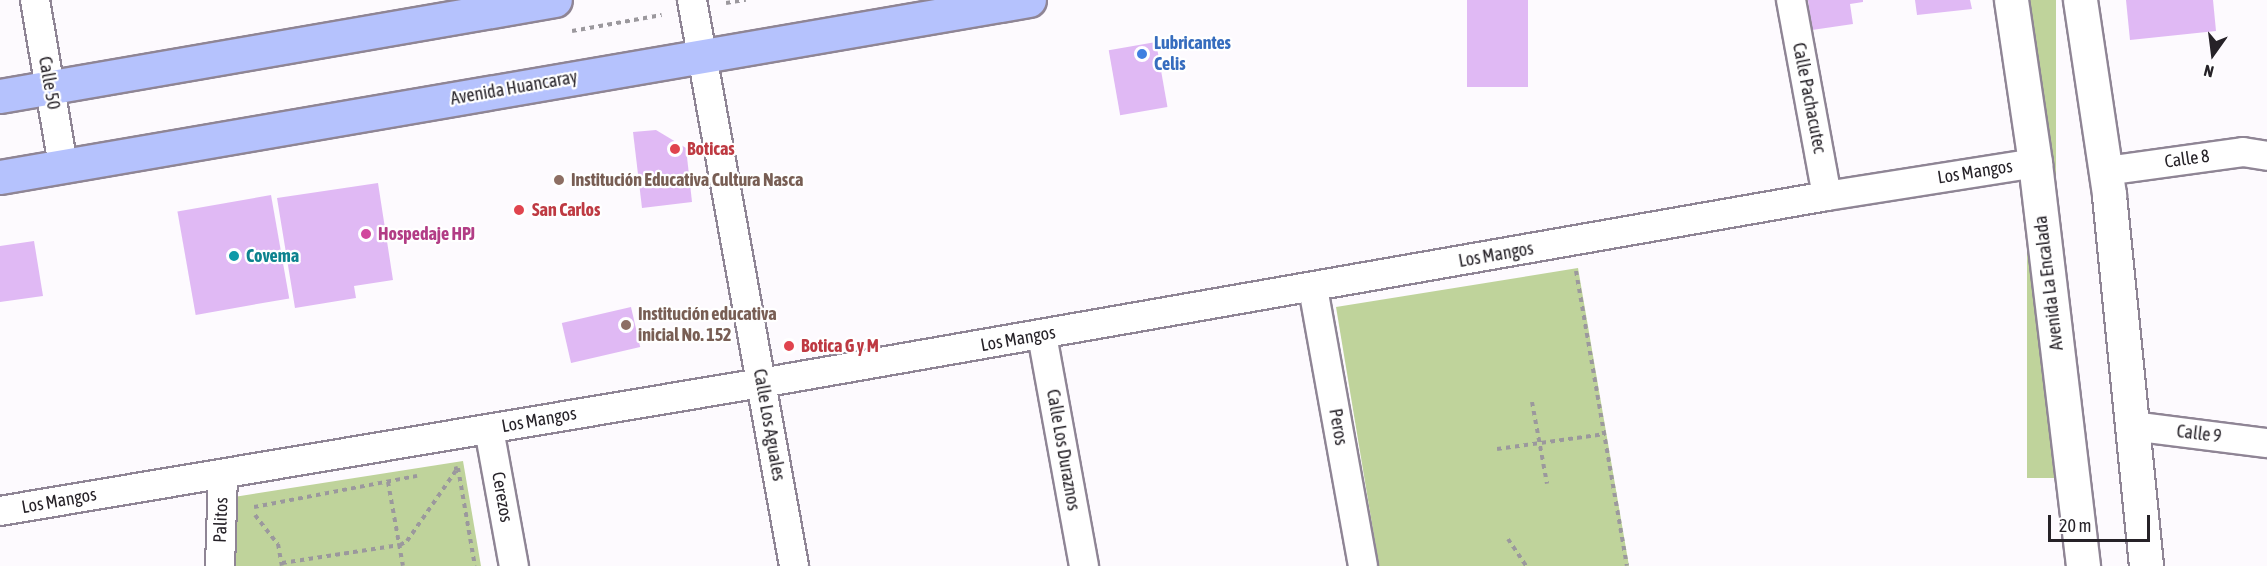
<!DOCTYPE html>
<meta charset="utf-8">
<style>
body{margin:0}
#map{position:relative;width:2267px;height:566px;overflow:hidden;background:#fdfafe;font-family:"Asap Condensed",sans-serif}
div>[style]{position:absolute}
.green>*{inset:0;background:#bfd39b;transform-origin:0 0}
.building>*{inset:0;background:#e0b9f4;transform-origin:0 0}
.path>*{height:4px;margin-top:-2px;transform-origin:0;background:repeating-linear-gradient(90deg,#9b989d 0 4.5px,transparent 0 9px)}
.roads{filter:drop-shadow(2px 0 #8f8595) drop-shadow(-2px 0 #8f8595) drop-shadow(0 2px #8f8595) drop-shadow(0 -2px #8f8595)}
.street>*{height:28px;margin:-14px;padding:0 14px;transform-origin:14px;border-radius:14px;background:#fff}
.secondary>*{height:33px;margin:-16.5px;padding:0 16.5px;transform-origin:16.5px;border-radius:16.5px;background:#fff}
.primary>*{height:33px;margin:-16.5px;padding:0 16.5px;transform-origin:16.5px;border-radius:16.5px;background:#b5c2fd}
.dots>*{width:16px;height:16px;translate:-50% -50%;box-sizing:border-box;border:3px solid #fff;border-radius:50%}
span{translate:-50% -50%;white-space:nowrap;text-align:center;line-height:1.15;-webkit-text-stroke:4.5px #fff;paint-order:stroke}
.shop-label{font-size:18px;color:#366cbe;font-weight:700}
.left{translate:0 -50%;text-align:left}
.street-label{font-size:18px;color:#262228}
.health-label{font-size:18px;color:#be3a42;font-weight:700}
.education-label{font-size:18px;color:#785e54;font-weight:700}
.hotel-label{font-size:18px;color:#b23c85;font-weight:700}
.culture-label{font-size:18px;color:#0d838f;font-weight:700}
.north{position:absolute;left:2183px;top:24px;width:60px;height:60px;-webkit-text-stroke:4px #fff;paint-order:stroke;rotate:194deg;font-size:16px;font-weight:700;line-height:24px;text-align:center;color:#262228}
.north::after{content:'';display:block;margin:auto;width:21px;height:27px;background:#262228;clip-path:polygon(50% 0,100% 100%,50% 72%,0 100%)}
.scale{position:absolute;left:2048px;top:515px;width:102px;height:27px;box-sizing:border-box;border:3px solid #262228;border-top:0;padding-left:8px;font-size:18px;line-height:21px;white-space:nowrap;color:#262228;-webkit-text-stroke:4px #fff;paint-order:stroke}
</style>
<div id="map">
<div class="green">
<i style="left:2027px;top:0;width:29px;height:478px"></i>
<i style="clip-path:polygon(1578px 268px,1629px 566px,1379px 566px,1336px 307px)"></i>
<i style="clip-path:polygon(463px 461px,481px 566px,233px 566px,234px 497px)"></i>
</div>
<div class="building">
<i style="left:1467px;top:0;width:61px;height:87px"></i>
<i style="clip-path:polygon(1808px 0,1863px 0,1863px 2px,1850px 4px,1853px 24px,1812px 30px)"></i>
<i style="clip-path:polygon(1915px 0,1970px 0,1972px 9px,1917px 15px)"></i>
<i style="clip-path:polygon(2126px 0,2213px 0,2216px 31px,2130px 40px)"></i>
<i style="left:1156px;top:42px;width:66px;height:48px;rotate:80deg"></i>
<i style="clip-path:polygon(656px 130px,686px 148px,692px 202px,642px 208px,633px 132px)"></i>
<i style="clip-path:polygon(378px 183px,393px 280px,354px 286px,356px 298px,295px 308px,277px 198px)"></i>
<i style="left:271px;top:195px;width:105px;height:95px;rotate:80deg"></i>
<i style="clip-path:polygon(34px 241px,43px 296px,0 302px,0 246px)"></i>
<i style="left:631px;top:307px;width:41px;height:71px;rotate:77deg"></i>
</div>
<div class="path">
<i style="left:726px;top:3px;width:20px;rotate:-9deg"></i>
<i style="left:572px;top:31px;width:91px;rotate:-10.1deg"></i>
<i style="left:1576px;top:271px;width:299px;rotate:80.2deg"></i>
<i style="left:1532px;top:402px;width:83px;rotate:79.6deg"></i>
<i style="left:1497px;top:449px;width:109px;rotate:-7.9deg"></i>
<i style="left:454px;top:469px;width:4px;rotate:-14deg"></i>
<i style="left:458px;top:468px;width:99px;rotate:80.2deg"></i>
<i style="left:388px;top:482px;width:85px;rotate:79.9deg"></i>
<i style="left:254px;top:507px;width:166px;rotate:-10.8deg"></i>
<i style="left:255px;top:515px;width:37px;rotate:52deg"></i>
<i style="left:278px;top:544px;width:22px;rotate:80deg"></i>
<i style="left:1508px;top:539px;width:32px;rotate:56deg"></i>
<i style="left:282px;top:563px;width:119px;rotate:-8.7deg"></i>
<i style="left:400px;top:545px;width:8px;rotate:-30deg"></i>
<i style="left:407px;top:541px;width:88px;rotate:-55.2deg"></i>
</div>
<div class="roads">
<div class="street">
<i style="left:35px;top:0;width:168px;rotate:80.4deg"></i>
<i style="left:692px;top:0;width:575px;rotate:79.78deg"></i>
<i style="left:1791px;top:0;width:199px;rotate:79.6deg"></i>
<i style="left:2106px;top:171px;width:138px;rotate:-7.9deg"></i>
<i style="left:2243px;top:152px;width:24px;rotate:9deg"></i>
<i style="left:1313px;top:288px;width:282px;rotate:79.8deg"></i>
<i style="left:1042px;top:335px;width:235px;rotate:79.7deg"></i>
<i style="left:2132px;top:426px;width:136px;rotate:7.2deg"></i>
<i style="left:489px;top:429px;width:139px;rotate:79.7deg"></i>
<i style="left:0;top:511px;width:772px;rotate:-9.55deg"></i>
<i style="left:761px;top:383px;width:1082px;rotate:-9.95deg"></i>
<i style="left:1827px;top:196px;width:211px;rotate:-9deg"></i>
<i style="left:220px;top:566px;width:92px;rotate:-88.1deg"></i>
</div>
<div class="secondary">
<i style="left:2011px;top:0;width:165px;rotate:81.6deg"></i>
<i style="left:2035px;top:163px;width:406px;rotate:83.2deg"></i>
<i style="left:2080px;top:0;width:197px;rotate:81.5deg"></i>
<i style="left:2109px;top:195px;width:373px;rotate:84.3deg"></i>
</div>
<div class="primary">
<i style="left:0;top:96px;width:563px;rotate:-9.81deg"></i>
<i style="left:0;top:177px;width:1044px;rotate:-9.76deg"></i>
</div>
</div>
<div class="dots">
<i style="left:1142px;top:54px;background:#3f7fe0"></i>
<i style="left:675px;top:149px;background:#e0444e"></i>
<i style="left:559px;top:180px;background:#8d6e63"></i>
<i style="left:519px;top:210px;background:#e0444e"></i>
<i style="left:366px;top:234px;background:#d1479c"></i>
<i style="left:234px;top:256px;background:#0f9aa8"></i>
<i style="left:626px;top:325px;background:#8d6e63"></i>
<i style="left:789px;top:346px;background:#e0444e"></i>
</div>
<div class="shop-label">
<span class="left" style="left:1154px;top:54px">Lubricantes<br>Celis</span>
</div>
<div class="street-label">
<span style="left:49px;top:83px;rotate:80deg">Calle 50</span>
<span style="left:514px;top:88px;rotate:-10deg">Avenida Huancaray</span>
<span style="left:1809px;top:98px;rotate:79deg">Calle Pachacutec</span>
<span style="left:2187px;top:159px;rotate:-8deg">Calle 8</span>
<span style="left:1975px;top:172px;rotate:-9deg">Los Mangos</span>
<span style="left:1496px;top:255px;rotate:-10deg">Los Mangos</span>
<span style="left:2049px;top:283px;rotate:-97deg">Avenida La Encalada</span>
<span style="left:1018px;top:339px;rotate:-10deg">Los Mangos</span>
<span style="left:539px;top:420px;rotate:-10deg">Los Mangos</span>
<span style="left:769px;top:425px;rotate:80deg">Calle Los Aguales</span>
<span style="left:1338px;top:427px;rotate:80deg">Peros</span>
<span style="left:2199px;top:434px;rotate:7deg">Calle 9</span>
<span style="left:1063px;top:450px;rotate:80deg">Calle Los Duraznos</span>
<span style="left:502px;top:497px;rotate:80deg">Cerezos</span>
<span style="left:59px;top:501px;rotate:-10deg">Los Mangos</span>
<span style="left:221px;top:520px;rotate:-88deg">Palitos</span>
</div>
<div class="health-label">
<span class="left" style="left:687px;top:149px">Boticas</span>
<span class="left" style="left:532px;top:210px">San Carlos</span>
<span class="left" style="left:801px;top:346px">Botica G y M</span>
</div>
<div class="education-label">
<span class="left" style="left:571px;top:180px">Institución Educativa Cultura Nasca</span>
<span class="left" style="left:638px;top:325px">Institución educativa<br>inicial No. 152</span>
</div>
<div class="hotel-label">
<span class="left" style="left:378px;top:234px">Hospedaje HPJ</span>
</div>
<div class="culture-label">
<span class="left" style="left:246px;top:256px">Covema</span>
</div>
<div class="north">N</div>
<div class="scale">20 m</div>
</div>
